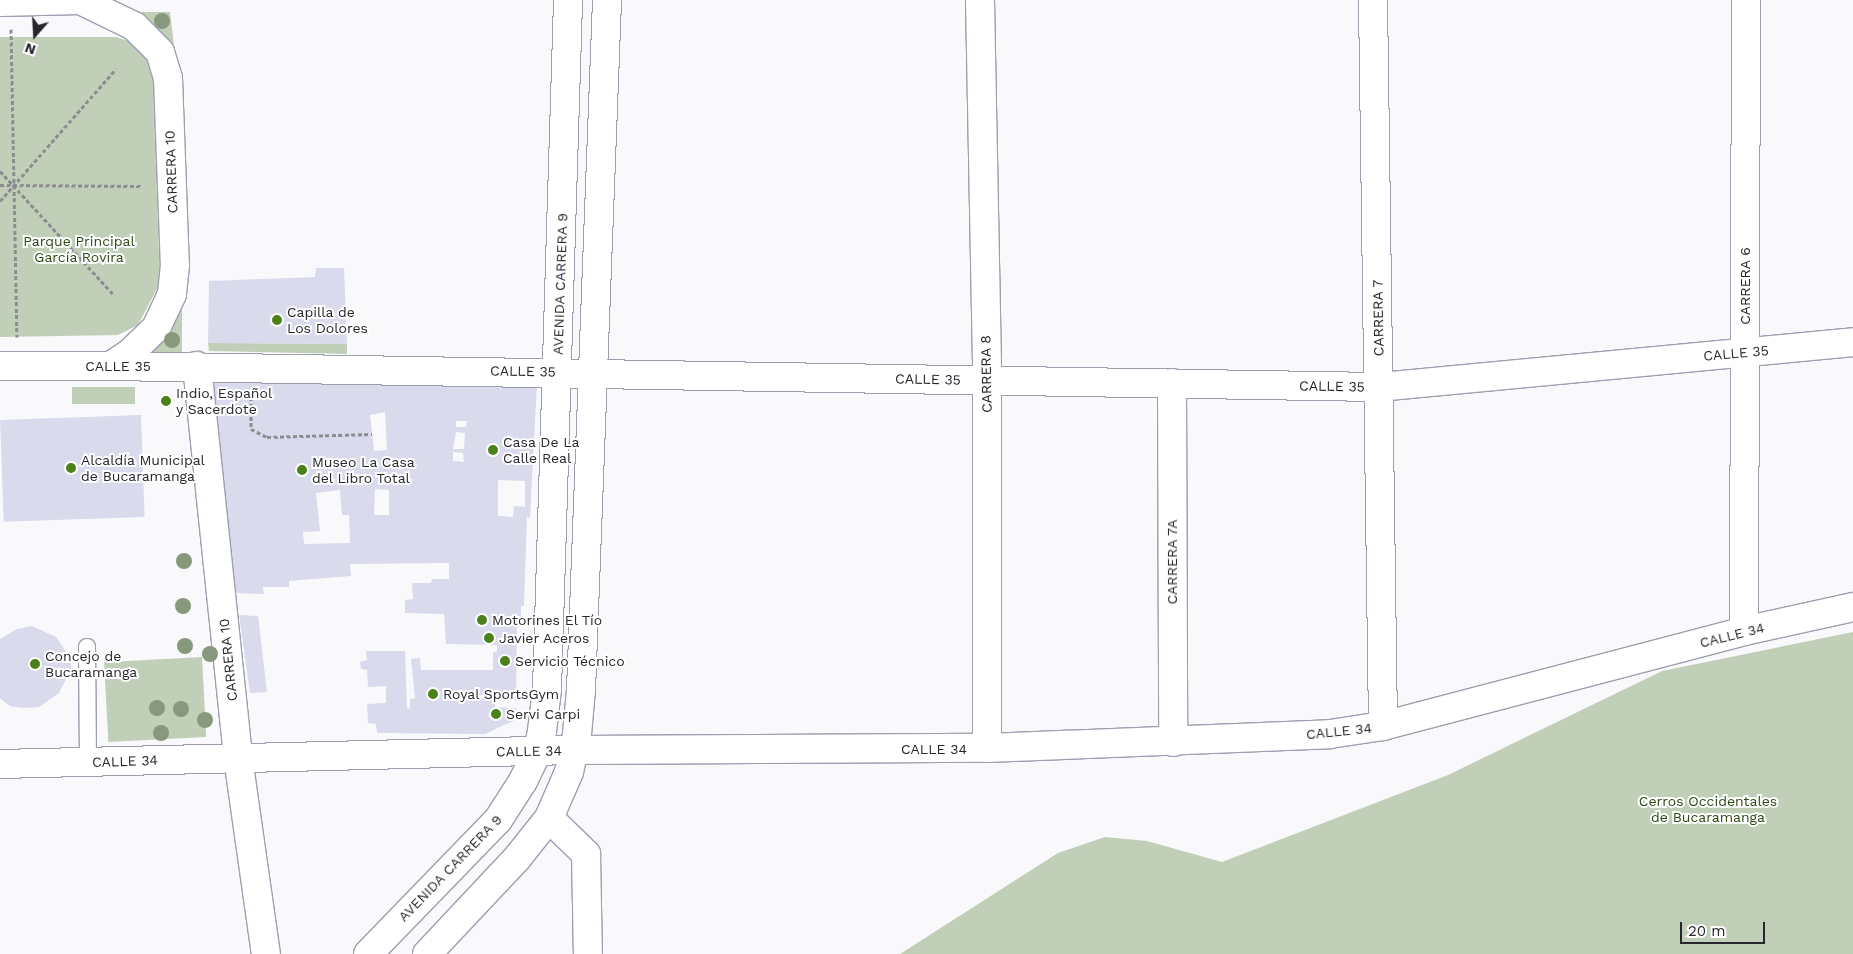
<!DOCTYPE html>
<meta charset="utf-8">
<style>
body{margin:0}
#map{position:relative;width:1853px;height:954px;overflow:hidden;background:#f9f9fc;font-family:"Work Sans",sans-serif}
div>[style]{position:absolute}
.green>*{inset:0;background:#c1cfb9;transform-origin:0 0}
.building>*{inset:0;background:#d9daec;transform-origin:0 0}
.path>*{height:3px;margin-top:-1.5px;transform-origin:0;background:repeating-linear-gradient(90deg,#8c8c91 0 4px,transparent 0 6.5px)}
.roads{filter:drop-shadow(1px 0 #9d9faf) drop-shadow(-1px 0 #9d9faf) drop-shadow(0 1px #9d9faf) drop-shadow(0 -1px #9d9faf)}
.service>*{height:16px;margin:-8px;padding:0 8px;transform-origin:8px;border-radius:8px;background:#fff}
.minor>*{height:28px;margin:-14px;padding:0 14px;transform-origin:14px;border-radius:14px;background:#fff}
.tertiary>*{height:28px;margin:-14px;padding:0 14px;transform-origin:14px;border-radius:14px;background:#fff}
.secondary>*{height:28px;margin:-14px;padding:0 14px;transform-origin:14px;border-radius:14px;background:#fff}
.trees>*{width:16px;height:16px;margin:-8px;border-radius:50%;background:#88987c}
.dots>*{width:14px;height:14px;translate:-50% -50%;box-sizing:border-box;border:2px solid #fff;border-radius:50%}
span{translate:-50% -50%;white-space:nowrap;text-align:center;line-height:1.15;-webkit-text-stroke:4px #fff;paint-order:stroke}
.street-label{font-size:14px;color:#26262d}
.park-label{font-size:14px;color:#2b4914}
.poi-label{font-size:14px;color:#26262d}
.left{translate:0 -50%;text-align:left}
.north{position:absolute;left:10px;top:10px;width:50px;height:50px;-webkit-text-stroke:4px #fff;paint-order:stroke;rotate:199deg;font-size:14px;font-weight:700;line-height:20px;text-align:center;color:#26262d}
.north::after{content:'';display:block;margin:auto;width:18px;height:22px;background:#26262d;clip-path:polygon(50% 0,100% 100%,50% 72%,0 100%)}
.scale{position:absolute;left:1680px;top:922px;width:85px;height:22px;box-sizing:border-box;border:2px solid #26262d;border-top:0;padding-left:6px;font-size:15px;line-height:18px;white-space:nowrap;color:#26262d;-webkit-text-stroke:4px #fff;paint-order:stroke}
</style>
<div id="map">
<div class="green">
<i style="clip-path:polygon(123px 12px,170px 12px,175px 54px,164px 36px,150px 24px)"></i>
<i style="clip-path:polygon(0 37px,116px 37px,135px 43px,149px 60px,153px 79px,160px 283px,138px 325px,118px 335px,0 337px)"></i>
<i style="clip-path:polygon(182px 309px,182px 354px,146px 354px,161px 341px)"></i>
<i style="clip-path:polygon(208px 343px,347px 344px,347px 354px,209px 351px)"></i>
<i style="left:135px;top:387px;width:17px;height:63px;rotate:90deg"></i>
<i style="clip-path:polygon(1853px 632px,1853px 954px,900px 954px,1058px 853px,1105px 837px,1147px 841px,1222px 862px,1448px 775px,1662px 671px)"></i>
<i style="left:202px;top:657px;width:80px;height:98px;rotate:87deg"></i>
</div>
<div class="building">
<i style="clip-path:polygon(316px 268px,344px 268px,347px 344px,208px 343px,209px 281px,315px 277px)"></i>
<i style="clip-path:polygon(evenodd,206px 381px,537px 383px,530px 518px,527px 517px,524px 606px,521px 606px,521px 627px,517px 626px,516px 701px,495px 699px,495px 707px,516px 708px,515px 720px,485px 734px,377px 733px,376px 724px,368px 723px,367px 704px,386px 703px,386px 686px,368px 687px,367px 670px,361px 669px,360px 662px,367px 660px,366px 651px,405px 651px,407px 708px,410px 709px,410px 699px,415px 698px,411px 659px,420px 658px,421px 670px,493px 670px,493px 652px,497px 652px,497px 645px,446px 644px,444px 614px,405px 613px,405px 600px,413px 599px,412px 583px,431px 583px,432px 579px,449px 579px,449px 563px,350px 564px,351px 576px,289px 581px,289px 587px,263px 587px,264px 594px,236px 593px,232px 562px,227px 563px,206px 381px,385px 412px,387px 450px,374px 451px,370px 415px,385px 412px,206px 381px,456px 421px,467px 421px,466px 427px,456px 427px,456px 421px,206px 381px,456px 432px,465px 433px,464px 449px,453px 449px,456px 432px,206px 381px,453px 452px,463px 453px,464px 462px,453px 461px,453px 452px,206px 381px,498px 480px,525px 481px,525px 507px,514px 506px,513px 517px,498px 516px,498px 480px,206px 381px,375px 489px,389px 490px,389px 515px,374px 515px,375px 489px,206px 381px,340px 490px,342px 515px,349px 515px,350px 543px,304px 544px,303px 532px,320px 531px,316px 493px,340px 490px)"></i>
<i style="left:141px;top:415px;width:102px;height:141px;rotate:88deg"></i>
<i style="clip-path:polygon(239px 615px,258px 616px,267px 692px,250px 693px)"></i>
<i style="clip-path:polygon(32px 626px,56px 637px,71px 659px,71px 669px,59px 693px,39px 707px,23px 708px,10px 706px,0 698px,0 639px,17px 629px)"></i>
</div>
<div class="path">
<i style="left:11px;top:29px;width:308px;rotate:88.9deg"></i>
<i style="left:0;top:171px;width:168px;rotate:47.4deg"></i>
<i style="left:0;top:185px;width:142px;rotate:0.4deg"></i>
<i style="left:0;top:201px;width:176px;rotate:-48.7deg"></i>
<i style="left:251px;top:397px;width:32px;rotate:90deg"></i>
<i style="left:251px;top:429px;width:18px;rotate:27deg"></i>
<i style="left:267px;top:437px;width:105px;rotate:-1.6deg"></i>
</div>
<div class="roads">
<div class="service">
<i style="left:87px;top:647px;width:115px;rotate:89.5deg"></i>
</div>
<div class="minor">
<i style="left:980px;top:0;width:380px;rotate:88.9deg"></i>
<i style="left:987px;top:380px;width:368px;rotate:90deg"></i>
<i style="left:1373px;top:0;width:726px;rotate:89.21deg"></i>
<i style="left:197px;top:366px;width:394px;rotate:84deg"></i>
<i style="left:238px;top:758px;width:198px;rotate:81.9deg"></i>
<i style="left:1172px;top:383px;width:359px;rotate:89.8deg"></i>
<i style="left:1744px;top:631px;width:631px;rotate:-89.82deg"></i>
<i style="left:574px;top:750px;width:413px;rotate:-0.3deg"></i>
<i style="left:987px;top:748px;width:343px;rotate:-2.3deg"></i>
<i style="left:1330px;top:734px;width:54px;rotate:-8.6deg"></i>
<i style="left:1383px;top:726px;width:373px;rotate:-14.7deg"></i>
<i style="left:1744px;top:631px;width:112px;rotate:-12.4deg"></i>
<i style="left:549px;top:818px;width:52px;rotate:44.2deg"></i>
<i style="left:586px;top:854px;width:100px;rotate:88.9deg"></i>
</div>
<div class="tertiary">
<i style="left:111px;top:366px;width:1268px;rotate:0.95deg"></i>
<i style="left:1379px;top:387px;width:476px;rotate:-5.4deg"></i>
<i style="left:0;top:764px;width:574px;rotate:-1.4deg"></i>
</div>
<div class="secondary">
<i style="left:0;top:2px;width:80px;rotate:-1.4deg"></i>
<i style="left:80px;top:0;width:60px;rotate:25.7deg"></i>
<i style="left:134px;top:26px;width:37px;rotate:45deg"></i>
<i style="left:160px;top:52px;width:27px;rotate:73deg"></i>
<i style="left:168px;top:78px;width:187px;rotate:87.9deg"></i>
<i style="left:175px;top:265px;width:29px;rotate:96deg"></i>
<i style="left:172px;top:294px;width:38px;rotate:115deg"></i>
<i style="left:156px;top:328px;width:36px;rotate:136deg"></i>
<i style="left:130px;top:353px;width:23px;rotate:146deg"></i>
<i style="left:111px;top:366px;width:111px;rotate:180deg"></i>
<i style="left:368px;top:954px;width:187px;rotate:-45.9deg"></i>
<i style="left:498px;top:820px;width:46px;rotate:-57.3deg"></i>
<i style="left:523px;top:781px;width:34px;rotate:-64deg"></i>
<i style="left:538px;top:750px;width:19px;rotate:-78deg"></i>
<i style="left:542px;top:731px;width:42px;rotate:-83.2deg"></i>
<i style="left:547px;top:689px;width:689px;rotate:-88.25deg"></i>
<i style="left:427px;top:954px;width:133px;rotate:-46.8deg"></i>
<i style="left:518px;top:857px;width:50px;rotate:-51.5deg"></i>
<i style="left:549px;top:818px;width:50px;rotate:-66.5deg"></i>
<i style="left:569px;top:772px;width:39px;rotate:-78deg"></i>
<i style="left:577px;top:734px;width:44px;rotate:-84.8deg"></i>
<i style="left:581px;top:690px;width:690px;rotate:-87.84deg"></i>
</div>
</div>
<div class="trees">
<i style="left:162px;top:21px"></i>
<i style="left:172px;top:340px"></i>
<i style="left:184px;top:561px"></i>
<i style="left:183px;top:606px"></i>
<i style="left:185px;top:646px"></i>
<i style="left:210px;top:654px"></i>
<i style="left:157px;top:708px"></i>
<i style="left:181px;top:709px"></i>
<i style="left:205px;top:720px"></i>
<i style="left:161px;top:733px"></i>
</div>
<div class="dots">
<i style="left:277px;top:320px;background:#4a8119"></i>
<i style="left:166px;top:401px;background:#4a8119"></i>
<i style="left:493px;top:450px;background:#4a8119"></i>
<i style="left:71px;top:468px;background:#4a8119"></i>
<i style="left:302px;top:470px;background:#4a8119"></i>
<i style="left:482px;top:620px;background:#4a8119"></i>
<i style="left:489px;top:638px;background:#4a8119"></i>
<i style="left:505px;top:661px;background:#4a8119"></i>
<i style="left:35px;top:664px;background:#4a8119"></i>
<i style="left:433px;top:694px;background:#4a8119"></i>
<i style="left:496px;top:714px;background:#4a8119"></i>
</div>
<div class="street-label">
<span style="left:171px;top:172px;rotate:-92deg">CARRERA 10</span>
<span style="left:560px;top:284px;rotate:-88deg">AVENIDA CARRERA 9</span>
<span style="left:1745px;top:286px;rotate:-90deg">CARRERA 6</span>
<span style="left:1378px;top:318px;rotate:-91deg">CARRERA 7</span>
<span style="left:1736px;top:353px;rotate:-5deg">CALLE 35</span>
<span style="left:118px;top:366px">CALLE 35</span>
<span style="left:523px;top:371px;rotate:1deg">CALLE 35</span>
<span style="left:986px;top:374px;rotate:-91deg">CARRERA 8</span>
<span style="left:928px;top:379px;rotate:1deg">CALLE 35</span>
<span style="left:1332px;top:386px;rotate:1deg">CALLE 35</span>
<span style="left:1172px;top:562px;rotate:-90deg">CARRERA 7A</span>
<span style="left:1732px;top:635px;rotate:-14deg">CALLE 34</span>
<span style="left:228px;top:660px;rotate:-96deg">CARRERA 10</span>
<span style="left:1339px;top:731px;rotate:-6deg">CALLE 34</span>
<span style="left:934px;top:749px">CALLE 34</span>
<span style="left:529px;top:751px;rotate:-1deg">CALLE 34</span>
<span style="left:125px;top:761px;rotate:-2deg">CALLE 34</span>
<span style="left:450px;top:868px;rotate:-46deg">AVENIDA CARRERA 9</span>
</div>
<div class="park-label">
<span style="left:79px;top:249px">Parque Principal<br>García Rovira</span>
<span style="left:1708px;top:809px">Cerros Occidentales<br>de Bucaramanga</span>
</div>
<div class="poi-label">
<span class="left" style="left:287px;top:320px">Capilla de<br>Los Dolores</span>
<span class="left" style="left:176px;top:401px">Indio, Español<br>y Sacerdote</span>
<span class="left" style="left:503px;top:450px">Casa De La<br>Calle Real</span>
<span class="left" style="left:81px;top:468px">Alcaldía Municipal<br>de Bucaramanga</span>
<span class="left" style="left:312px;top:470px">Museo La Casa<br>del Libro Total</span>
<span class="left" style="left:492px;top:620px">Motorines El Tío</span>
<span class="left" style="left:499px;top:638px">Javier Aceros</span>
<span class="left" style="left:45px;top:664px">Concejo de<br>Bucaramanga</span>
<span class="left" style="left:515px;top:661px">Servicio Técnico</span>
<span class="left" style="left:443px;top:694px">Royal SportsGym</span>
<span class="left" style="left:506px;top:714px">Servi Carpi</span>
</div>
<div class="north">N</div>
<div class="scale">20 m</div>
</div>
